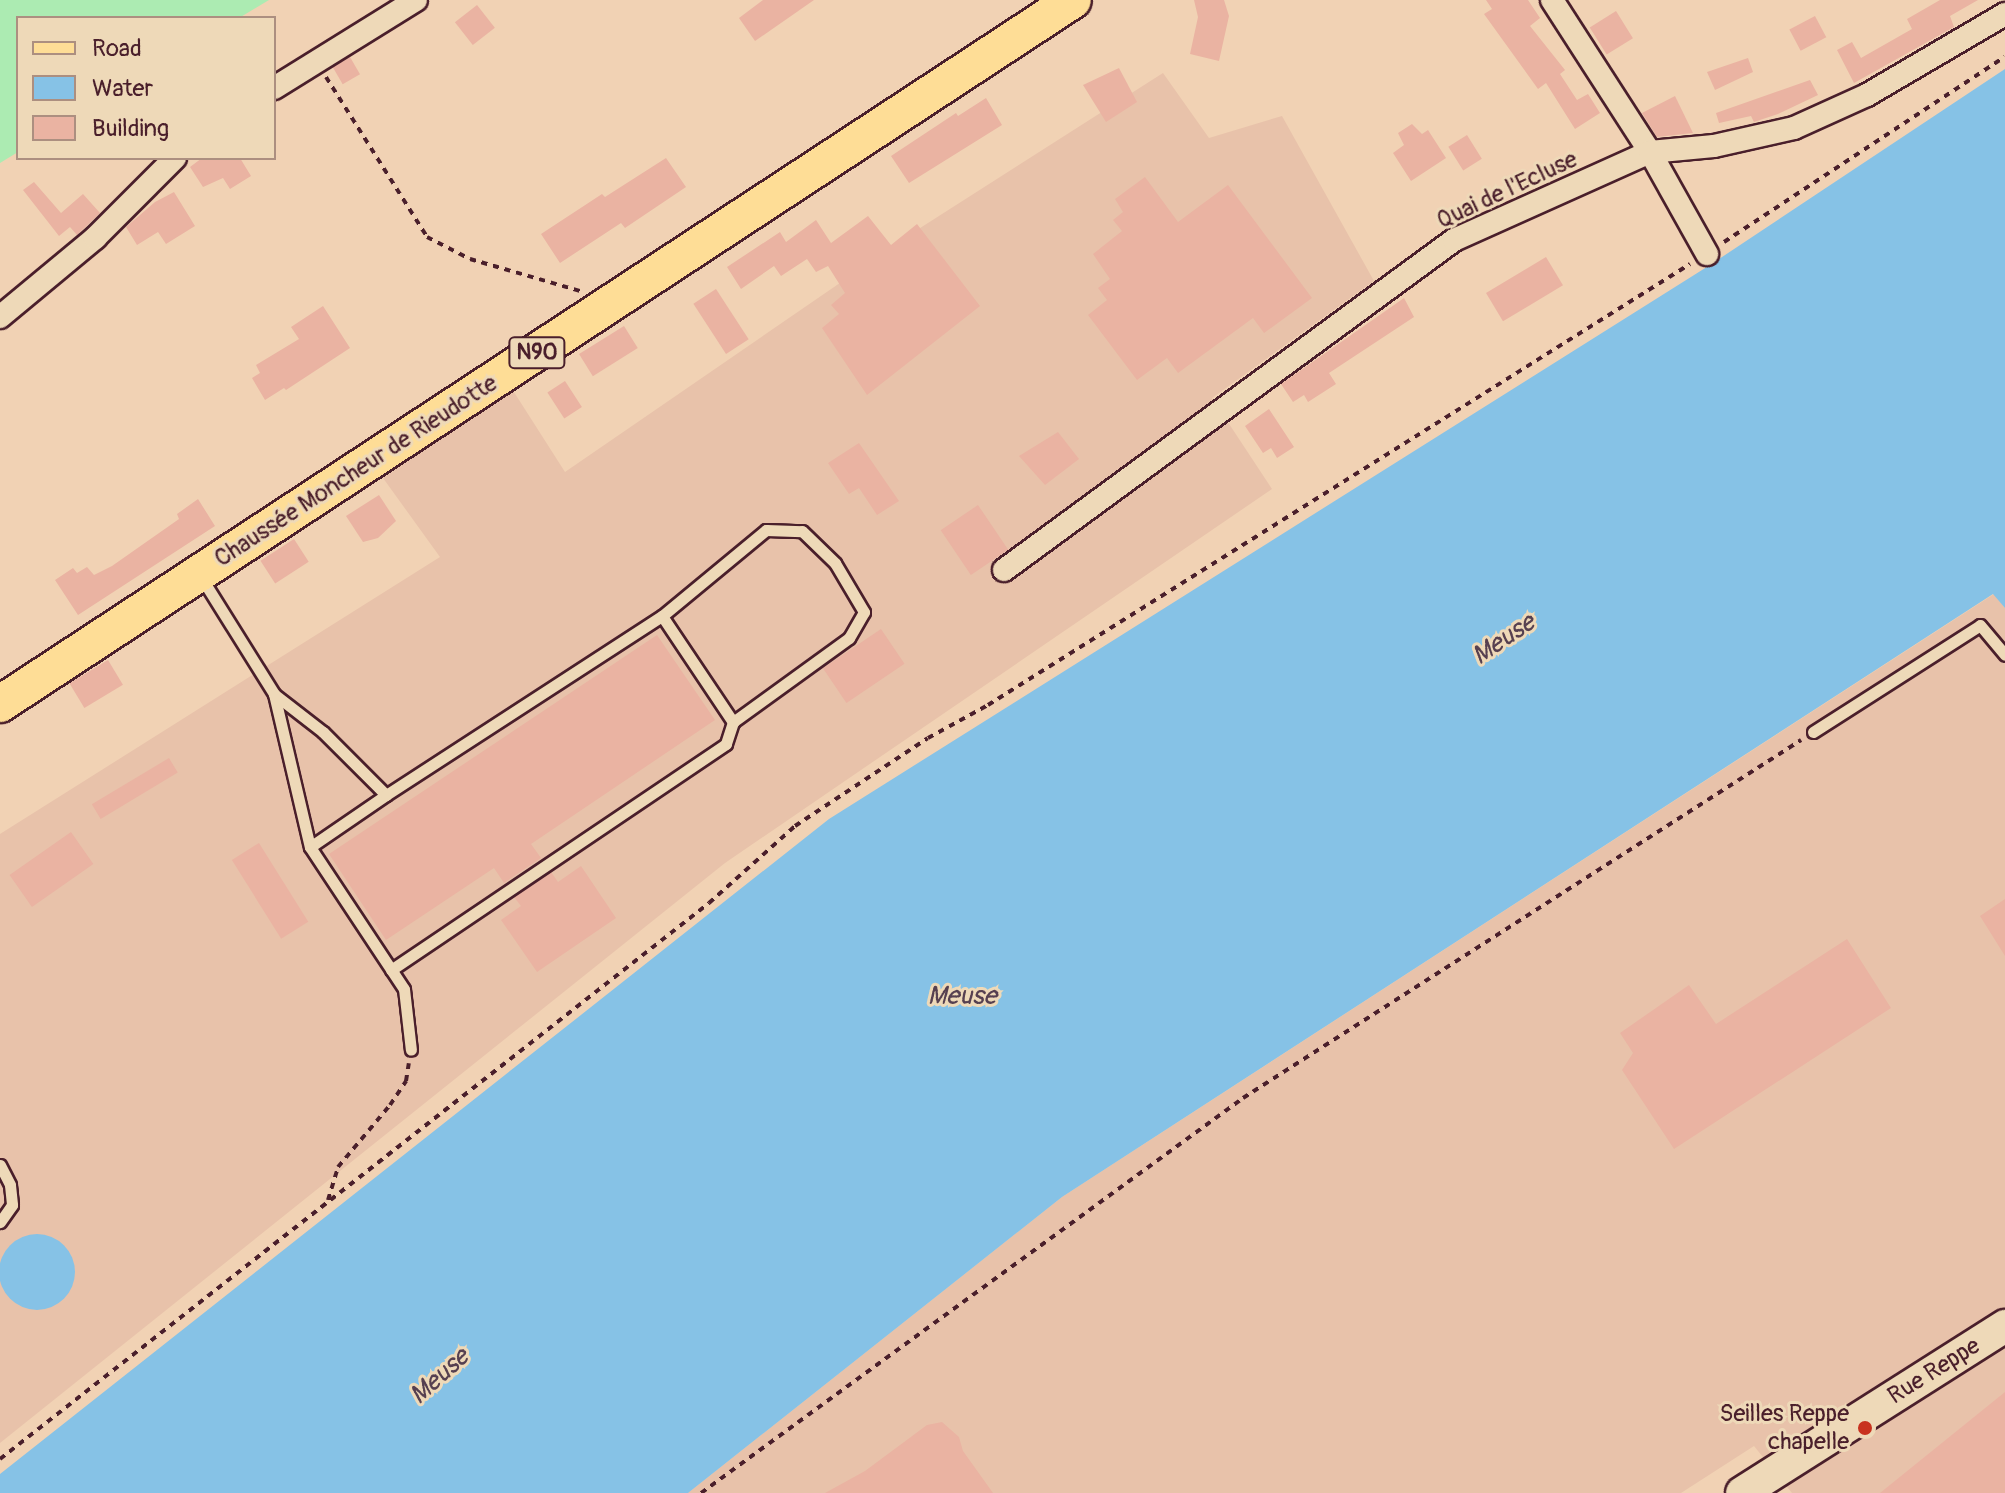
<!DOCTYPE html>
<meta charset="utf-8">
<style>
body{margin:0}
#map{position:relative;width:2005px;height:1493px;overflow:hidden;background:#f1d2b4;font-family:Pangolin,sans-serif}
div>[style]{position:absolute}
.built>*{inset:0;background:#e8c2aa}
.green>*{inset:0;background:#acebb2}
.water>*{inset:0;background:#86c2e6}
.round{border-radius:50%}
.building>*{inset:0;background:#eab3a2;transform-origin:0 0}
.path>*{height:4px;margin-top:-2px;transform-origin:0;background:repeating-linear-gradient(90deg,#4a1f2b 0 6px,transparent 0 12px)}
.roads{filter:drop-shadow(2px 0 #4a1f2b) drop-shadow(-2px 0 #4a1f2b) drop-shadow(0 2px #4a1f2b) drop-shadow(0 -2px #4a1f2b)}
.service>*{height:11px;margin:-5.5px;padding:0 5.5px;transform-origin:5.5px;border-radius:5.5px;background:#eed9b8}
.minor>*{height:22px;margin:-11px;padding:0 11px;transform-origin:11px;border-radius:11px;background:#eed9b8}
.secondary>*{height:32px;margin:-16px;padding:0 16px;transform-origin:16px;border-radius:16px;background:#eed9b8}
.primary>*{height:36px;margin:-18px;padding:0 18px;transform-origin:18px;border-radius:18px;background:#fedd96}
.dots>*{width:22px;height:22px;translate:-50% -50%;box-sizing:border-box;border:4px solid #eed9b8;border-radius:50%}
span{translate:-50% -50%;white-space:nowrap;text-align:center;line-height:1.15;-webkit-text-stroke:6px #eed9b8;paint-order:stroke}
.shield-label span{padding:2px 6px;background:#eed9b8;border:2px solid;border-radius:6px;-webkit-text-stroke-width:0}
.shield-label{font-size:22px;color:#4a1f2b;font-weight:700}
.street-label{font-size:24px;color:#4a1f2b}
.poi-label{font-size:24px;color:#4a1f2b}
.right{translate:-100% -50%;text-align:right}
.water-label{font-size:26px;color:#564050;font-style:italic}
.legend{position:absolute;left:16px;top:16px;width:260px;height:144px;box-sizing:border-box;background:#eed9b8;border:2px solid #ac8f80;margin:0;padding:10px 14px;list-style:none;font-size:24px;color:#4a1f2b}
.legend li{display:flex;align-items:center;gap:16px;height:40px}
.legend b{width:40px;border:2px solid #ac8f80}
</style>
<div id="map">
<div class="built">
<i style="clip-path:polygon(1163px 73px,1209px 138px,1282px 116px,1374px 281px,1212px 398px,1272px 489px,725px 863px,0 1443px,0 834px,440px 557px,383px 478px,512px 389px,565px 472px,917px 230px)"></i>
<i style="clip-path:polygon(1994px 594px,2005px 608px,2005px 1493px,1792px 1493px,1754px 1446px,1681px 1493px,688px 1493px,1062px 1197px)"></i>
</div>
<div class="green">
<i style="clip-path:polygon(0 0,269px 0,239px 18px,18px 18px,18px 152px,0 163px)"></i>
</div>
<div class="water">
<i style="clip-path:polygon(2005px 69px,2005px 608px,1993px 594px,1062px 1197px,688px 1493px,0 1493px,0 1474px,829px 819px,1710px 265px)"></i>
<i class="round" style="left:-1px;top:1234px;width:76px;height:76px"></i>
</div>
<div class="building">
<i style="clip-path:polygon(763px 0,814px 0,755px 41px,739px 18px)"></i>
<i style="clip-path:polygon(1194px 0,1224px 0,1229px 16px,1219px 61px,1190px 54px,1198px 17px)"></i>
<i style="clip-path:polygon(1486px 0,1528px 0,1540px 18px,1530px 26px,1565px 70px,1560px 74px,1577px 100px,1588px 94px,1600px 113px,1575px 129px,1546px 83px,1538px 89px,1484px 14px,1492px 9px)"></i>
<i style="clip-path:polygon(1940px 0,1978px 0,1950px 16px,1954px 27px,1854px 83px,1837px 50px,1852px 42px,1861px 58px,1912px 29px,1907px 19px)"></i>
<i style="left:477px;top:5px;width:29px;height:28px;rotate:52deg"></i>
<i style="left:1616px;top:11px;width:32px;height:31px;rotate:58deg"></i>
<i style="left:1815px;top:16px;width:24px;height:29px;rotate:62deg"></i>
<i style="left:350px;top:57px;width:20px;height:20px;rotate:60deg"></i>
<i style="clip-path:polygon(1748px 58px,1753px 72px,1715px 90px,1707px 72px)"></i>
<i style="clip-path:polygon(1119px 68px,1137px 102px,1106px 122px,1083px 85px)"></i>
<i style="clip-path:polygon(1810px 80px,1818px 95px,1778px 114px,1754px 122px,1751px 116px,1719px 123px,1716px 113px)"></i>
<i style="clip-path:polygon(1675px 96px,1693px 133px,1657px 137px,1642px 113px)"></i>
<i style="clip-path:polygon(986px 98px,1002px 125px,909px 183px,891px 156px,956px 113px,958px 116px)"></i>
<i style="clip-path:polygon(1412px 124px,1422px 134px,1428px 130px,1446px 158px,1411px 181px,1393px 153px,1404px 145px,1398px 133px)"></i>
<i style="left:1467px;top:135px;width:28px;height:22px;rotate:58deg"></i>
<i style="clip-path:polygon(202px 158px,240px 158px,251px 176px,230px 189px,223px 178px,203px 187px,190px 167px)"></i>
<i style="clip-path:polygon(666px 158px,686px 187px,625px 228px,621px 223px,560px 263px,541px 234px,602px 194px,605px 197px)"></i>
<i style="clip-path:polygon(1145px 177px,1178px 222px,1228px 185px,1312px 298px,1264px 333px,1253px 318px,1178px 373px,1167px 358px,1137px 380px,1088px 315px,1107px 300px,1098px 288px,1110px 279px,1093px 254px,1122px 231px,1113px 220px,1123px 212px,1115px 199px)"></i>
<i style="clip-path:polygon(34px 182px,61px 213px,83px 194px,100px 213px,77px 235px,70px 227px,59px 236px,23px 190px)"></i>
<i style="clip-path:polygon(174px 192px,195px 226px,166px 244px,158px 232px,137px 245px,126px 227px,155px 202px)"></i>
<i style="clip-path:polygon(868px 216px,891px 245px,917px 224px,980px 306px,867px 395px,822px 328px,839px 314px,831px 305px,845px 293px,828px 266px,816px 272px,807px 259px,781px 276px,774px 266px,741px 289px,727px 267px,780px 232px,786px 242px,816px 220px,831px 243px)"></i>
<i style="left:1546px;top:257px;width:33px;height:70px;rotate:59deg"></i>
<i style="left:716px;top:289px;width:60px;height:27px;rotate:57deg"></i>
<i style="clip-path:polygon(1404px 298px,1414px 317px,1329px 373px,1336px 384px,1308px 402px,1304px 395px,1293px 402px,1281px 384px)"></i>
<i style="clip-path:polygon(323px 306px,350px 348px,286px 390px,284px 388px,265px 400px,252px 378px,260px 373px,256px 365px,299px 339px,291px 327px)"></i>
<i style="left:624px;top:326px;width:26px;height:53px;rotate:58deg"></i>
<i style="left:565px;top:381px;width:31px;height:21px;rotate:57deg"></i>
<i style="clip-path:polygon(1269px 409px,1294px 447px,1277px 458px,1271px 448px,1263px 453px,1245px 426px)"></i>
<i style="clip-path:polygon(1058px 432px,1079px 459px,1045px 485px,1019px 456px)"></i>
<i style="clip-path:polygon(859px 443px,899px 501px,877px 515px,859px 488px,849px 494px,828px 463px)"></i>
<i style="clip-path:polygon(379px 495px,396px 521px,378px 538px,363px 542px,346px 516px)"></i>
<i style="clip-path:polygon(198px 499px,215px 526px,78px 615px,55px 580px,73px 568px,77px 573px,87px 567px,94px 575px,112px 566px,179px 519px,177px 514px)"></i>
<i style="left:978px;top:505px;width:54px;height:45px;rotate:56deg"></i>
<i style="left:294px;top:539px;width:27px;height:40px;rotate:57deg"></i>
<i style="left:881px;top:629px;width:42px;height:70px;rotate:56deg"></i>
<i style="clip-path:polygon(657px 635px,715px 720px,531px 844px,541px 858px,504px 883px,494px 868px,386px 940px,329px 854px)"></i>
<i style="left:108px;top:660px;width:29px;height:45px;rotate:59deg"></i>
<i style="left:169px;top:758px;width:17px;height:90px;rotate:59deg"></i>
<i style="left:71px;top:832px;width:39px;height:75px;rotate:55deg"></i>
<i style="left:259px;top:843px;width:93px;height:32px;rotate:58deg"></i>
<i style="clip-path:polygon(581px 866px,616px 918px,537px 972px,501px 920px,521px 906px,514px 897px,551px 872px,558px 882px)"></i>
<i style="clip-path:polygon(2005px 899px,2005px 956px,1980px 916px)"></i>
<i style="clip-path:polygon(1847px 939px,1891px 1008px,1674px 1149px,1622px 1070px,1633px 1053px,1620px 1033px,1689px 985px,1716px 1024px)"></i>
<i style="clip-path:polygon(2005px 1392px,2005px 1493px,1880px 1493px)"></i>
<i style="clip-path:polygon(942px 1422px,959px 1437px,963px 1451px,993px 1493px,825px 1493px,865px 1471px,927px 1425px)"></i>
</div>
<div class="path">
<i style="left:326px;top:77px;width:189px;rotate:57.7deg"></i>
<i style="left:427px;top:237px;width:48px;rotate:27.1deg"></i>
<i style="left:470px;top:259px;width:115px;rotate:16.2deg"></i>
<i style="left:1724px;top:242px;width:336px;rotate:-33.4deg"></i>
<i style="left:328px;top:1200px;width:34px;rotate:-73deg"></i>
<i style="left:338px;top:1167px;width:81px;rotate:-50deg"></i>
<i style="left:390px;top:1105px;width:29px;rotate:-56deg"></i>
<i style="left:406px;top:1081px;width:18px;rotate:-81deg"></i>
<i style="left:0;top:1459px;width:901px;rotate:-38.1deg"></i>
<i style="left:709px;top:903px;width:115px;rotate:-41.8deg"></i>
<i style="left:795px;top:826px;width:159px;rotate:-33.5deg"></i>
<i style="left:928px;top:738px;width:68px;rotate:-28.8deg"></i>
<i style="left:988px;top:705px;width:829px;rotate:-32.14deg"></i>
<i style="left:701px;top:1493px;width:671px;rotate:-36.08deg"></i>
<i style="left:1243px;top:1098px;width:663px;rotate:-32.68deg"></i>
</div>
<div class="roads">
<div class="service">
<i style="left:201px;top:577px;width:138px;rotate:58deg"></i>
<i style="left:274px;top:694px;width:157px;rotate:76.8deg"></i>
<i style="left:310px;top:847px;width:170px;rotate:56.5deg"></i>
<i style="left:404px;top:989px;width:61px;rotate:83.5deg"></i>
<i style="left:662px;top:616px;width:135px;rotate:-39.6deg"></i>
<i style="left:766px;top:530px;width:36px;rotate:2deg"></i>
<i style="left:802px;top:531px;width:46px;rotate:44.1deg"></i>
<i style="left:835px;top:563px;width:57px;rotate:59.4deg"></i>
<i style="left:864px;top:612px;width:30px;rotate:120deg"></i>
<i style="left:849px;top:638px;width:143px;rotate:144.1deg"></i>
<i style="left:274px;top:694px;width:62px;rotate:37.8deg"></i>
<i style="left:323px;top:732px;width:89px;rotate:45deg"></i>
<i style="left:386px;top:795px;width:92px;rotate:145.6deg"></i>
<i style="left:1813px;top:732px;width:198px;rotate:-32.6deg"></i>
<i style="left:1980px;top:625px;width:39px;rotate:50deg"></i>
<i style="left:386px;top:795px;width:329px;rotate:-33deg"></i>
<i style="left:662px;top:616px;width:128px;rotate:56.2deg"></i>
<i style="left:733px;top:722px;width:23px;rotate:108deg"></i>
<i style="left:726px;top:744px;width:404px;rotate:146deg"></i>
<i style="left:0;top:1165px;width:22px;rotate:63deg"></i>
<i style="left:10px;top:1185px;width:20px;rotate:84deg"></i>
<i style="left:12px;top:1205px;width:21px;rotate:125deg"></i>
</div>
<div class="minor">
<i style="left:1552px;top:0;width:181px;rotate:57.2deg"></i>
<i style="left:1650px;top:152px;width:117px;rotate:60.8deg"></i>
<i style="left:274px;top:88px;width:167px;rotate:-31.8deg"></i>
<i style="left:0;top:317px;width:124px;rotate:-39.7deg"></i>
<i style="left:95px;top:238px;width:113px;rotate:-45deg"></i>
<i style="left:1004px;top:570px;width:558px;rotate:-36.25deg"></i>
<i style="left:1454px;top:240px;width:215px;rotate:-24.2deg"></i>
<i style="left:1650px;top:152px;width:64px;rotate:-5.4deg"></i>
<i style="left:1714px;top:146px;width:82px;rotate:-12.7deg"></i>
<i style="left:1794px;top:128px;width:80px;rotate:-24.3deg"></i>
<i style="left:1867px;top:95px;width:160px;rotate:-30.4deg"></i>
</div>
<div class="secondary">
<i style="left:1742px;top:1493px;width:312px;rotate:-32.4deg"></i>
</div>
<div class="primary">
<i style="left:0;top:704px;width:1283px;rotate:-33.27deg"></i>
</div>
</div>
<div class="dots">
<i style="left:1865px;top:1428px;background:#c8321e"></i>
</div>
<div class="shield-label">
<span style="left:537px;top:353px">N90</span>
</div>
<div class="street-label">
<span style="left:1507px;top:190px;rotate:-25deg">Quai de l'Ecluse</span>
<span style="left:356px;top:471px;rotate:-33deg">Chaussée Moncheur de Rieudotte</span>
<span style="left:1934px;top:1371px;rotate:-32deg">Rue Reppe</span>
</div>
<div class="poi-label">
<span class="right" style="left:1849px;top:1428px">Seilles Reppe<br>chapelle</span>
</div>
<div class="water-label">
<span style="left:1504px;top:640px;rotate:-34deg">Meuse</span>
<span style="left:962px;top:997px">Meuse</span>
<span style="left:440px;top:1377px;rotate:-42deg">Meuse</span>
</div>
<ul class="legend">
<li><b style="height:10px;background:#fedd96"></b>Road</li>
<li><b style="height:22px;background:#86c2e6"></b>Water</li>
<li><b style="height:22px;background:#eab3a2"></b>Building</li>
</ul>
</div>
